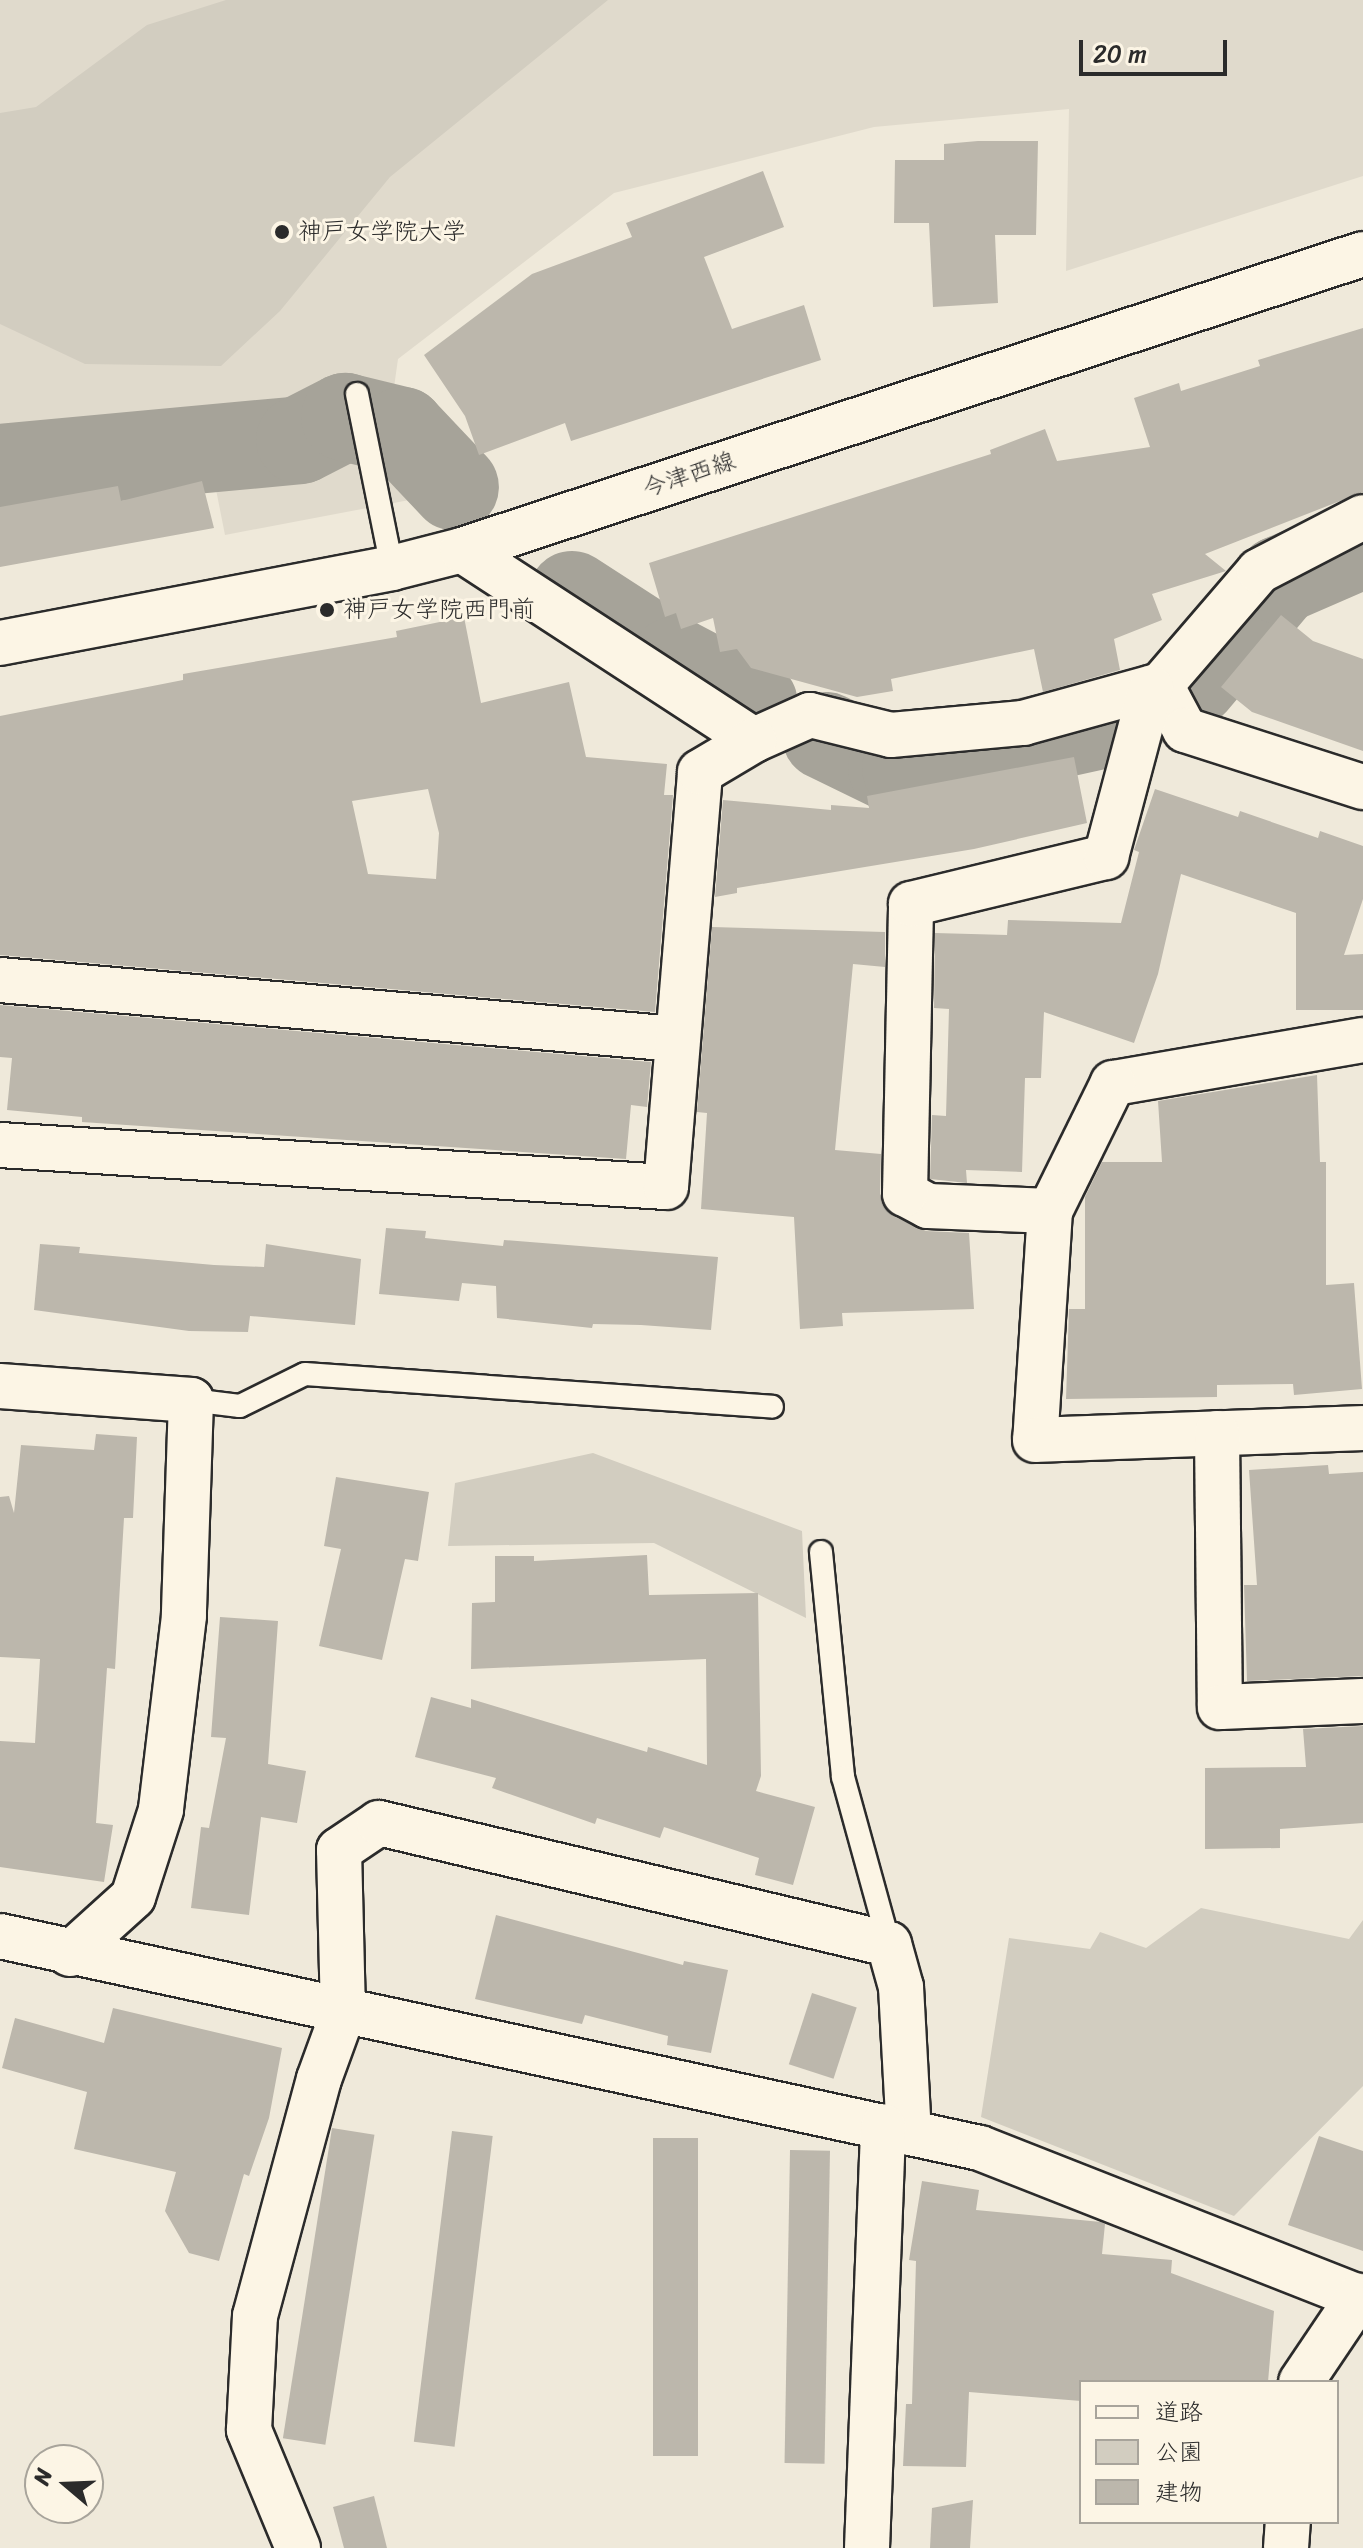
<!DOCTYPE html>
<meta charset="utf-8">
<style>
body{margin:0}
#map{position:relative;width:1363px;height:2548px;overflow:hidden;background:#efe9da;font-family:Sriracha,"Klee One",sans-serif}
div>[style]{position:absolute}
.built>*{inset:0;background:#e0dacc}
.green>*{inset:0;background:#d2cdc0}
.river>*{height:88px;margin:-44px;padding:0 44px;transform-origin:44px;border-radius:44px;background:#a6a399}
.building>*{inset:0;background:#bcb7ac;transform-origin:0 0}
.roads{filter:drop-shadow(2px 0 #2b2b2b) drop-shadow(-2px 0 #2b2b2b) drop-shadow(0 2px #2b2b2b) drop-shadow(0 -2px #2b2b2b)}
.lane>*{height:22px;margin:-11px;padding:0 11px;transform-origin:11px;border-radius:11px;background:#fcf5e5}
.street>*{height:44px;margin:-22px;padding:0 22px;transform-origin:22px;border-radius:22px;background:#fcf5e5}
.secondary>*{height:44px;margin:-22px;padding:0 22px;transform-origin:22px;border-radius:22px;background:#fcf5e5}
.dots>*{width:22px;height:22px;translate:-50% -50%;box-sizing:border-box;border:4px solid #fcf5e5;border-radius:50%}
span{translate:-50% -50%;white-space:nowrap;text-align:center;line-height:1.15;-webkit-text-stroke:6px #fcf5e5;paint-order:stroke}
.poi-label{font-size:24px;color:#2b2b2b}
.left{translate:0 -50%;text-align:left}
.street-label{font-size:24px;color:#2b2b2b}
.legend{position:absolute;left:1079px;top:2380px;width:260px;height:144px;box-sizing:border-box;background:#fcf5e5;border:2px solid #a8a49b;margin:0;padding:10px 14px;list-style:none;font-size:24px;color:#2b2b2b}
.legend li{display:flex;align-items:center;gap:16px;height:40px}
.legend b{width:40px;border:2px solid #a8a49b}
.north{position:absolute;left:24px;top:2444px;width:80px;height:80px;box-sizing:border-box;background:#fcf5e5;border:2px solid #a8a49b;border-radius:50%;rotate:289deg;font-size:22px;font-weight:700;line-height:32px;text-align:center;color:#2b2b2b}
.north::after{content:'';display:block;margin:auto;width:28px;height:36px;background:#2b2b2b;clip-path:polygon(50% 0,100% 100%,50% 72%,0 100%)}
.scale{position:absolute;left:1079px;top:40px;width:148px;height:36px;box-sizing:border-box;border:4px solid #2b2b2b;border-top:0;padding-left:10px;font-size:24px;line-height:28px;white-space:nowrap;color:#2b2b2b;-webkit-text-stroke:6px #fcf5e5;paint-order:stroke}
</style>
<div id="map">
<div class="built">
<i style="clip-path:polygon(0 0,1363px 0,1363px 176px,1066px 271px,1069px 109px,874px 127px,614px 193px,398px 359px,387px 437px,441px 494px,225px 535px,206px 439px,0 457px)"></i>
</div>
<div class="green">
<i style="clip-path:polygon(226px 0,608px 0,390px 177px,280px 311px,221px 366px,85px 364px,0 324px,0 113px,36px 107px,147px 25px)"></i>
<i style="clip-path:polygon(593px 1453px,802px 1531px,806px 1618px,654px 1543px,448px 1546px,455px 1483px)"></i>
<i style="clip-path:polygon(1201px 1908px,1349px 1939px,1363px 1920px,1363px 2086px,1234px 2216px,981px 2117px,1009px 1938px,1090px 1949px,1100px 1932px,1146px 1948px)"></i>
</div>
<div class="river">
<i style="left:0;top:468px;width:301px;rotate:-5.3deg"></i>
<i style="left:300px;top:440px;width:51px;rotate:-27.1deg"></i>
<i style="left:345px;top:417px;width:59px;rotate:13.8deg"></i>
<i style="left:402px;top:431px;width:77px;rotate:46.6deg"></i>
<i style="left:572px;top:595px;width:121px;rotate:32.9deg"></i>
<i style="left:674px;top:661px;width:90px;rotate:27.7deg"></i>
<i style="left:1193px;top:683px;width:135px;rotate:-49.8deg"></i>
<i style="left:1280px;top:580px;width:90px;rotate:-23.4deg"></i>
<i style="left:826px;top:736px;width:73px;rotate:25.9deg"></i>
<i style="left:892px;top:768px;width:14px"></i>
<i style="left:906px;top:768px;width:224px;rotate:-12.4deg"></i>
</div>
<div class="building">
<i style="clip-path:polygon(978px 141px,1038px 141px,1036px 235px,995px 235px,998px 303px,933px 307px,929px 223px,894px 223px,895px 160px,944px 160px,944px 144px)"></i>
<i style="clip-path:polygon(763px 171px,784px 227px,704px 257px,732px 329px,804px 305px,821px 360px,571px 441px,565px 423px,479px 455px,465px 416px,424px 355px,532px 274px,632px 237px,626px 223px)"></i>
<i style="clip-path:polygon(1363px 328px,1363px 492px,1205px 554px,1226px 571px,1152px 594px,1162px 620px,1114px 639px,1120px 670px,1043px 692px,1034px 649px,891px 679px,893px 691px,857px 697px,751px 668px,737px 649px,720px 652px,713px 618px,681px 629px,676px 613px,665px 617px,649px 563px,991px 454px,990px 450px,1045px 429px,1057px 461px,1150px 447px,1134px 398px,1179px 383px,1181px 391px,1260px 366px,1258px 360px)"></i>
<i style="clip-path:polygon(202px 481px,214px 528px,0 567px,0 507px,118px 486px,121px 501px)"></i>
<i style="clip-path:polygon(1281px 615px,1313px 641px,1363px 659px,1363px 751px,1252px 712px,1221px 687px)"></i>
<i style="clip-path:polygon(evenodd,464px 617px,481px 703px,569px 682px,586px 757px,667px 764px,664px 795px,673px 795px,655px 1012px,0 955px,0 716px,183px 680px,183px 674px,397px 637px,396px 631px,464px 617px,428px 789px,439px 833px,436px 879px,368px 874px,352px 801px,428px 789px)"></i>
<i style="clip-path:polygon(1074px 757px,1087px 823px,974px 849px,737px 888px,737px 893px,715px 897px,723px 800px,831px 810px,831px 805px,869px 808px,867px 796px)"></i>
<i style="clip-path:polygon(1155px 789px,1238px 817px,1240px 811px,1318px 838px,1320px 831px,1363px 846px,1363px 899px,1344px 955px,1363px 954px,1363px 1010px,1296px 1010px,1296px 913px,1181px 874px,1158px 974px,1134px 1043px,1044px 1012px,1041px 1078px,1025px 1078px,1022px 1172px,966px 1170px,967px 1183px,930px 1179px,932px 1115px,946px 1116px,949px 1009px,934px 1008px,935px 933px,1007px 935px,1008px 920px,1121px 923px,1139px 852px,1134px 850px)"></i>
<i style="clip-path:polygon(712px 927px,885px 932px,885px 967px,853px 964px,835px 1150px,881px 1154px,880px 1194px,893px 1216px,926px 1231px,969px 1233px,974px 1309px,842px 1313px,843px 1326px,800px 1329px,794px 1217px,701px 1209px,707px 1113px,697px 1112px)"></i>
<i style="clip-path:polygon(0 1005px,651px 1062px,647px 1107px,631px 1105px,626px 1159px,82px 1122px,82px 1117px,7px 1110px,12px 1058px,0 1057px)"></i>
<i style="clip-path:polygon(1317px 1075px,1320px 1162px,1326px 1162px,1326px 1285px,1354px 1283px,1362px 1389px,1294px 1395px,1293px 1384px,1217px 1385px,1217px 1397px,1066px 1399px,1069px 1309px,1085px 1309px,1085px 1197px,1102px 1162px,1162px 1162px,1158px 1101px)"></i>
<i style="clip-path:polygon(386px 1228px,426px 1231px,425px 1238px,503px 1246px,504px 1240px,718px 1257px,711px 1330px,641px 1325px,593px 1324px,592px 1328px,497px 1318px,496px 1286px,462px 1283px,459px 1301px,379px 1294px)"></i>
<i style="clip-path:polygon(40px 1244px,80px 1247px,79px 1253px,214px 1265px,264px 1267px,266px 1244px,361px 1259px,355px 1325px,250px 1316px,248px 1332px,189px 1331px,34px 1310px)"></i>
<i style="clip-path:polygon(96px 1434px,137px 1437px,133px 1518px,124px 1518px,115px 1669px,107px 1668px,96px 1823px,113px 1825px,104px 1882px,0 1867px,0 1741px,35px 1743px,40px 1659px,0 1657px,0 1497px,9px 1496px,14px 1513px,21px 1445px,94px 1450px)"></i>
<i style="clip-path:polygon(1328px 1465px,1329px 1474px,1363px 1472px,1363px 1676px,1247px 1681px,1244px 1585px,1257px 1585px,1249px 1470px)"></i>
<i style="clip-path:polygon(336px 1477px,429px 1492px,418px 1561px,405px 1559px,382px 1660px,319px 1646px,341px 1549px,324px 1546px)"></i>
<i style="clip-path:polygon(647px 1555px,649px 1595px,758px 1593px,761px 1776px,756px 1791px,815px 1807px,793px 1885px,755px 1875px,759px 1858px,664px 1827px,660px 1838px,597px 1818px,595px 1824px,492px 1788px,496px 1778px,415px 1757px,431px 1697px,471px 1708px,471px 1699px,647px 1752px,648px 1747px,707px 1765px,706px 1659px,471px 1669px,472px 1603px,495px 1602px,495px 1556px,534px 1556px,534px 1561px)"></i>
<i style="clip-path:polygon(220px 1617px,278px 1621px,268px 1764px,306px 1771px,297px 1823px,261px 1817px,249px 1915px,191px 1908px,201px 1827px,209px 1828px,226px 1738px,211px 1737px)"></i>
<i style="clip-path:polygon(1363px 1726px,1363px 1823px,1280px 1829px,1280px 1848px,1205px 1849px,1205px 1768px,1306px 1767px,1303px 1729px)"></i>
<i style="clip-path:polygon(496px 1915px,683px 1965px,684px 1961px,728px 1970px,711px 2053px,667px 2045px,668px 2036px,585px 2015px,582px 2024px,475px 1999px)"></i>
<i style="left:812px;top:1993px;width:47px;height:75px;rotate:18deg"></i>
<i style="clip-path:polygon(113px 2008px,282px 2048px,269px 2118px,249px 2176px,244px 2174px,219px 2261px,189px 2253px,165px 2211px,176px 2172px,74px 2149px,87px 2092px,2px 2068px,15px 2018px,104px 2043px)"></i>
<i style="left:332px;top:2128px;width:43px;height:314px;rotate:9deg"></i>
<i style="left:452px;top:2131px;width:41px;height:313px;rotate:7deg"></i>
<i style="clip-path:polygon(1319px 2136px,1363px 2151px,1363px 2251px,1288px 2225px)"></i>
<i style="left:653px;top:2138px;width:45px;height:318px"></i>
<i style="left:790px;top:2150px;width:40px;height:313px;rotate:1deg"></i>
<i style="clip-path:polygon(922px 2181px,979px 2190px,976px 2210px,1101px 2222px,1105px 2224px,1102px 2254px,1172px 2260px,1171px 2273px,1274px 2311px,1268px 2382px,1081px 2382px,1081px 2401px,969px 2392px,966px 2467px,903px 2466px,906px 2404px,912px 2404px,916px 2261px,909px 2260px)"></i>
<i style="clip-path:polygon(374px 2496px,387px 2548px,344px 2548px,333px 2507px)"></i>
<i style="clip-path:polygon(973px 2500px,970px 2548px,930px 2548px,932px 2508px)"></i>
</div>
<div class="roads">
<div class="lane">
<i style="left:357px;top:394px;width:177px;rotate:78.6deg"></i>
<i style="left:191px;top:1400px;width:49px;rotate:7deg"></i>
<i style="left:240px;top:1406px;width:72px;rotate:-26.2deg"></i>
<i style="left:305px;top:1374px;width:468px;rotate:4deg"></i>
<i style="left:821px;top:1552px;width:226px;rotate:84.4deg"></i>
<i style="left:843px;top:1777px;width:173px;rotate:74.6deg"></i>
</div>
<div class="street">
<i style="left:462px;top:550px;width:348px;rotate:33.1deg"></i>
<i style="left:754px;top:740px;width:61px;rotate:-24.1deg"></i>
<i style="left:810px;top:715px;width:83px;rotate:13.9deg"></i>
<i style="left:891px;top:735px;width:133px;rotate:-5.2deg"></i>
<i style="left:1023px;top:723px;width:143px;rotate:-15.4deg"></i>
<i style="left:1161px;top:685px;width:150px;rotate:-49.3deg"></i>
<i style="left:1259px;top:571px;width:117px;rotate:-27.4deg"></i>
<i style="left:1161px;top:685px;width:51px;rotate:61.9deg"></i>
<i style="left:1185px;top:730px;width:187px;rotate:17.8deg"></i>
<i style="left:0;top:980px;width:679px;rotate:4.99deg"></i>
<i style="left:1363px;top:1040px;width:254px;rotate:170.2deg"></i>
<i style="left:1113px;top:1083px;width:143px;rotate:116.2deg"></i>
<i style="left:1050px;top:1211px;width:229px;rotate:93.7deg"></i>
<i style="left:1035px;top:1440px;width:328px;rotate:-2.1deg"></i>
<i style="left:0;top:1145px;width:667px;rotate:3.61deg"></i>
<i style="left:666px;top:1187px;width:416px;rotate:-85.3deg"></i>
<i style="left:700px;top:772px;width:63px;rotate:-30.7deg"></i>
<i style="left:1050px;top:1211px;width:122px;rotate:-177.7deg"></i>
<i style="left:928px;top:1206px;width:26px;rotate:-152deg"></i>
<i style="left:905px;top:1194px;width:290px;rotate:-88.8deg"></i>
<i style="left:911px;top:904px;width:201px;rotate:-13.6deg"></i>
<i style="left:1106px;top:857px;width:175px;rotate:-75.1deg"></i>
<i style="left:0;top:1386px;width:192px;rotate:4.2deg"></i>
<i style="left:191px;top:1400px;width:216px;rotate:91.9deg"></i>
<i style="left:184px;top:1616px;width:195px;rotate:96.8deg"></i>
<i style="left:161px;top:1810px;width:91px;rotate:107.8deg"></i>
<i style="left:133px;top:1897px;width:85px;rotate:137.9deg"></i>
<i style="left:1217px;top:1433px;width:274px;rotate:89.4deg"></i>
<i style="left:1220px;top:1707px;width:143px;rotate:-2.4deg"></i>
<i style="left:0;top:1936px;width:1003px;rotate:12.21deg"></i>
<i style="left:980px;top:2148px;width:412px;rotate:21.5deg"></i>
<i style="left:1301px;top:2382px;width:104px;rotate:-56deg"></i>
<i style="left:298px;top:2548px;width:128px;rotate:-112.6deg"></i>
<i style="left:249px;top:2430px;width:114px;rotate:-87deg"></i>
<i style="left:255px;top:2316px;width:245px;rotate:-74.9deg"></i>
<i style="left:319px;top:2079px;width:70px;rotate:-70deg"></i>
<i style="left:343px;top:2013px;width:163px;rotate:-91.4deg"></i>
<i style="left:339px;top:1850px;width:48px;rotate:-34deg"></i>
<i style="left:379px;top:1823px;width:524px;rotate:13.35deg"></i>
<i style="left:889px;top:1944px;width:45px;rotate:74.4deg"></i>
<i style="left:901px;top:1987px;width:146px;rotate:86.9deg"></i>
<i style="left:867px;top:2548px;width:422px;rotate:-87.8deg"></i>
<i style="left:1286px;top:2548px;width:26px;rotate:-86deg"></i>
</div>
<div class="secondary">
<i style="left:0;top:643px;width:399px;rotate:-10.8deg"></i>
<i style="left:392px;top:568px;width:72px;rotate:-14.4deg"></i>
<i style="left:462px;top:550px;width:948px;rotate:-18.19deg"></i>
</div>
</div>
<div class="dots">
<i style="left:282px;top:232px;background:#2b2b2b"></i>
<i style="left:327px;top:610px;background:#2b2b2b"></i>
</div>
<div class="poi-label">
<span class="left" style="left:298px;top:232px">神戸女学院大学</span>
<span class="left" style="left:343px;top:610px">神戸女学院西門前</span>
</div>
<div class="street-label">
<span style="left:689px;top:475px;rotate:-18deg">今津西線</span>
</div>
<ul class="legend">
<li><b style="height:10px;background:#fcf5e5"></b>道路</li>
<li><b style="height:22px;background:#d2cdc0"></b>公園</li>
<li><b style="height:22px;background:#bcb7ac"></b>建物</li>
</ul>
<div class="north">N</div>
<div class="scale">20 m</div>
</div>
